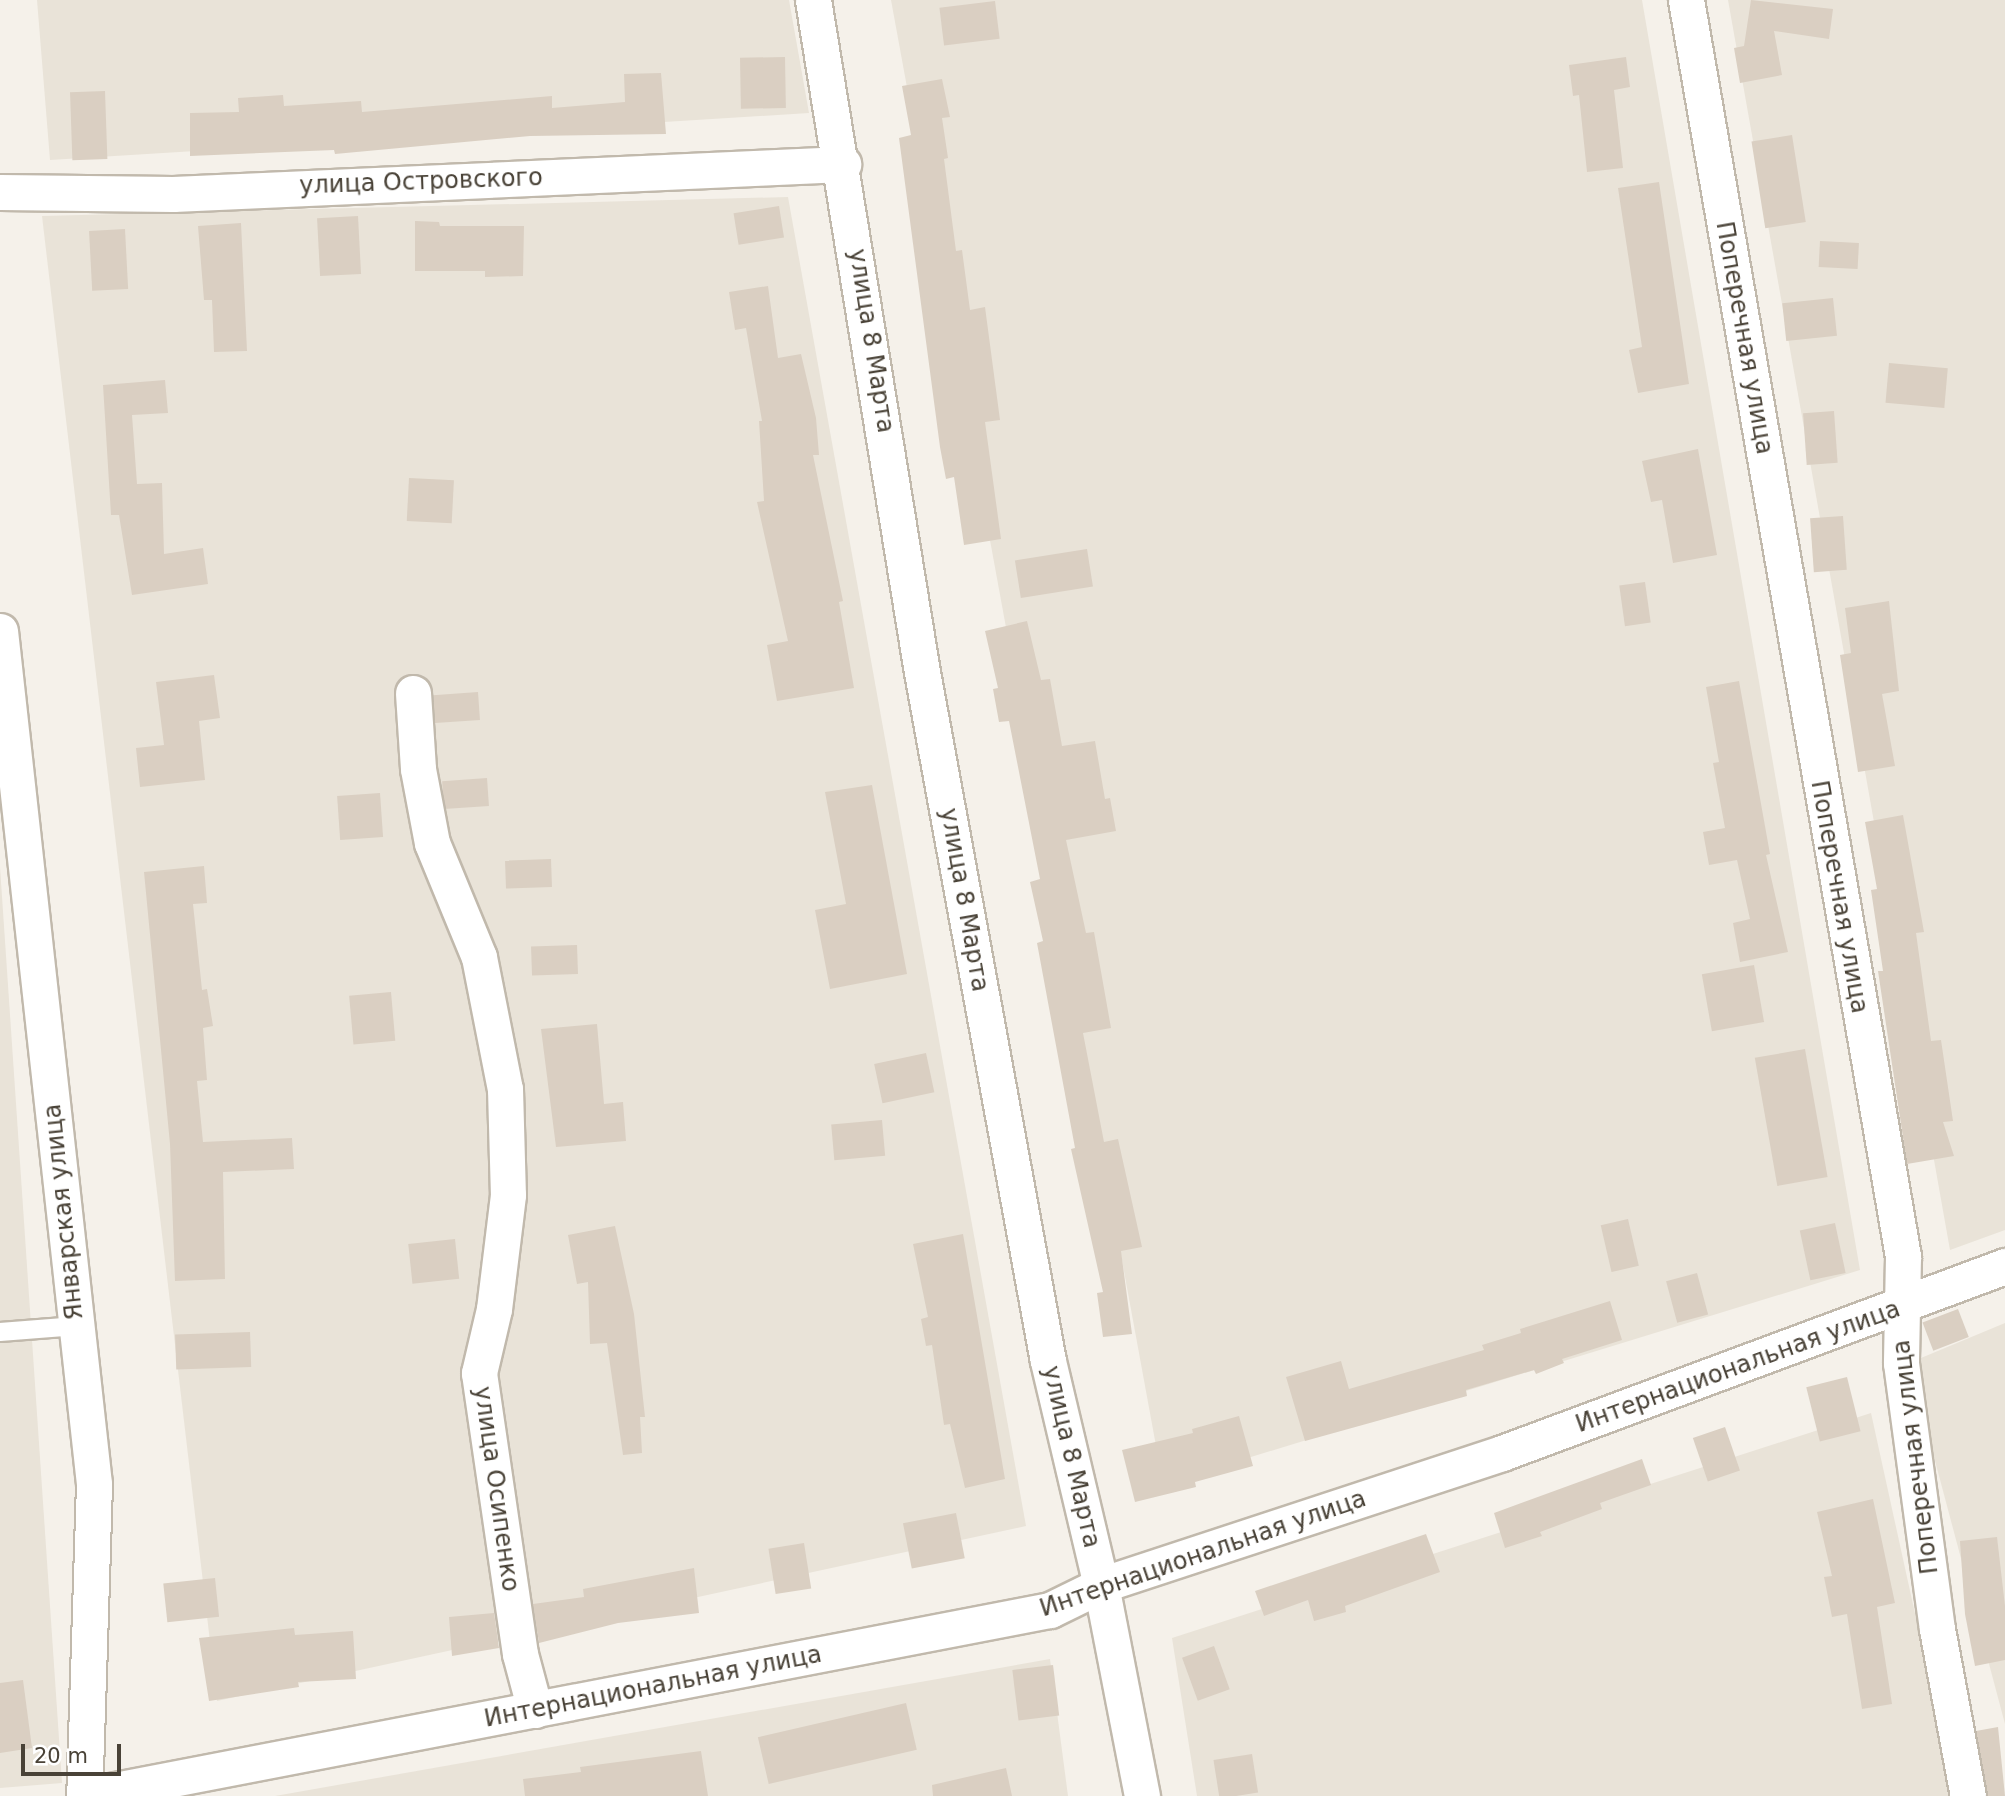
<!DOCTYPE html>
<meta charset="utf-8">
<style>
body{margin:0}
#map{position:relative;width:2005px;height:1796px;overflow:hidden;background:#f5f1ea;font-family:"DejaVu Sans",sans-serif}
div>[style]{position:absolute}
.residential>*{inset:0;background:#e9e3d8}
.building>*{inset:0;background:#dacfc2;transform-origin:0 0}
.roads{filter:drop-shadow(2px 0 #c1b9ac) drop-shadow(-2px 0 #c1b9ac) drop-shadow(0 2px #c1b9ac) drop-shadow(0 -2px #c1b9ac)}
.service>*{height:18px;margin:-9px;padding:0 9px;transform-origin:9px;border-radius:9px;background:#fff}
.minor>*{height:35px;margin:-17.5px;padding:0 17.5px;transform-origin:17.5px;border-radius:17.5px;background:#fff}
span{translate:-50% -50%;white-space:nowrap;text-align:center;line-height:1.15;-webkit-text-stroke:5px #fff;paint-order:stroke}
.street-label{font-size:24px;color:#494237}
.scale{position:absolute;left:21px;top:1744px;width:100px;height:32px;box-sizing:border-box;border:4px solid #494237;border-top:0;padding-left:9px;font-size:21px;line-height:24px;white-space:nowrap;color:#494237;-webkit-text-stroke:5px #fff;paint-order:stroke}
</style>
<div id="map">
<div class="residential">
<i style="clip-path:polygon(37px 0,789px 0,809px 113px,50px 160px)"></i>
<i style="clip-path:polygon(891px 0,1642px 0,1860px 1270px,1163px 1484px)"></i>
<i style="clip-path:polygon(1728px 0,2005px 0,2005px 1230px,1950px 1250px)"></i>
<i style="clip-path:polygon(788px 197px,1026px 1526px,217px 1701px,42px 216px)"></i>
<i style="clip-path:polygon(0 867px,62px 1783px,0 1788px)"></i>
<i style="clip-path:polygon(2005px 1323px,2005px 1724px,1909px 1363px)"></i>
<i style="clip-path:polygon(1871px 1413px,1955px 1796px,1197px 1796px,1172px 1638px)"></i>
<i style="clip-path:polygon(1050px 1659px,1068px 1796px,275px 1796px)"></i>
</div>
<div class="building">
<i style="clip-path:polygon(1751px 0,1833px 9px,1829px 39px,1774px 31px,1782px 75px,1740px 83px,1734px 48px,1744px 46px)"></i>
<i style="left:995px;top:1px;width:38px;height:56px;rotate:83deg"></i>
<i style="left:785px;top:57px;width:51px;height:45px;rotate:89deg"></i>
<i style="clip-path:polygon(1626px 57px,1630px 87px,1614px 90px,1623px 168px,1587px 172px,1579px 95px,1573px 96px,1569px 65px)"></i>
<i style="clip-path:polygon(661px 73px,666px 134px,530px 136px,335px 154px,334px 150px,190px 156px,190px 113px,239px 112px,238px 98px,283px 95px,284px 106px,361px 101px,362px 112px,552px 96px,552px 108px,625px 102px,624px 74px)"></i>
<i style="clip-path:polygon(942px 79px,950px 117px,942px 118px,948px 158px,944px 159px,956px 251px,962px 250px,970px 310px,985px 307px,1000px 420px,985px 422px,1001px 539px,964px 545px,954px 477px,946px 479px,940px 447px,899px 138px,911px 135px,902px 86px)"></i>
<i style="left:105px;top:91px;width:68px;height:35px;rotate:88deg"></i>
<i style="left:1792px;top:135px;width:88px;height:41px;rotate:81deg"></i>
<i style="clip-path:polygon(1659px 182px,1689px 384px,1638px 393px,1629px 350px,1642px 347px,1618px 188px)"></i>
<i style="left:779px;top:206px;width:32px;height:46px;rotate:81deg"></i>
<i style="left:358px;top:216px;width:58px;height:41px;rotate:87deg"></i>
<i style="clip-path:polygon(415px 221px,439px 222px,440px 226px,524px 226px,523px 276px,485px 277px,485px 271px,415px 271px)"></i>
<i style="clip-path:polygon(241px 223px,247px 351px,214px 352px,212px 300px,204px 300px,198px 226px)"></i>
<i style="left:125px;top:229px;width:60px;height:36px;rotate:87deg"></i>
<i style="left:1820px;top:241px;width:39px;height:26px;rotate:3deg"></i>
<i style="clip-path:polygon(768px 286px,778px 358px,801px 354px,816px 418px,819px 455px,813px 455px,843px 601px,839px 602px,854px 688px,777px 701px,767px 645px,788px 641px,757px 502px,764px 501px,759px 421px,762px 421px,746px 328px,735px 330px,729px 292px)"></i>
<i style="left:1833px;top:298px;width:38px;height:51px;rotate:84deg"></i>
<i style="left:1889px;top:363px;width:59px;height:40px;rotate:5deg"></i>
<i style="clip-path:polygon(165px 380px,168px 413px,132px 415px,137px 484px,162px 483px,164px 554px,203px 548px,208px 584px,132px 595px,119px 515px,111px 515px,103px 385px)"></i>
<i style="left:1834px;top:411px;width:52px;height:31px;rotate:86deg"></i>
<i style="clip-path:polygon(1698px 449px,1717px 555px,1673px 563px,1662px 500px,1651px 502px,1642px 461px)"></i>
<i style="left:409px;top:478px;width:45px;height:43px;rotate:3deg"></i>
<i style="left:1843px;top:516px;width:54px;height:33px;rotate:86deg"></i>
<i style="left:1087px;top:549px;width:38px;height:73px;rotate:81deg"></i>
<i style="left:1645px;top:582px;width:41px;height:26px;rotate:82deg"></i>
<i style="clip-path:polygon(1889px 601px,1899px 691px,1882px 694px,1895px 766px,1858px 772px,1840px 655px,1851px 653px,1845px 608px)"></i>
<i style="clip-path:polygon(1027px 621px,1041px 680px,1050px 679px,1062px 746px,1095px 741px,1105px 799px,1110px 798px,1116px 831px,1066px 840px,1086px 933px,1094px 932px,1111px 1028px,1083px 1033px,1104px 1142px,1118px 1139px,1142px 1247px,1121px 1251px,1132px 1334px,1103px 1337px,1097px 1293px,1103px 1292px,1071px 1149px,1075px 1148px,1037px 943px,1043px 941px,1030px 882px,1040px 879px,1009px 721px,999px 722px,993px 689px,998px 688px,985px 631px)"></i>
<i style="clip-path:polygon(214px 675px,220px 718px,199px 721px,205px 780px,140px 787px,136px 748px,164px 745px,156px 682px)"></i>
<i style="clip-path:polygon(1739px 681px,1770px 854px,1766px 855px,1788px 952px,1740px 962px,1733px 923px,1750px 919px,1737px 860px,1709px 865px,1703px 832px,1725px 828px,1713px 763px,1719px 762px,1706px 687px)"></i>
<i style="left:478px;top:692px;width:28px;height:45px;rotate:86deg"></i>
<i style="left:487px;top:778px;width:28px;height:45px;rotate:86deg"></i>
<i style="clip-path:polygon(872px 785px,907px 974px,830px 989px,815px 910px,846px 904px,825px 792px)"></i>
<i style="left:380px;top:793px;width:44px;height:43px;rotate:86deg"></i>
<i style="clip-path:polygon(1903px 815px,1924px 932px,1916px 933px,1931px 1041px,1941px 1040px,1953px 1121px,1943px 1122px,1954px 1156px,1907px 1164px,1878px 971px,1883px 971px,1871px 890px,1877px 889px,1865px 822px)"></i>
<i style="left:551px;top:859px;width:28px;height:46px;rotate:88deg"></i>
<i style="clip-path:polygon(204px 866px,207px 903px,193px 904px,202px 990px,207px 989px,213px 1026px,203px 1028px,207px 1080px,197px 1081px,203px 1142px,292px 1138px,294px 1169px,223px 1172px,225px 1279px,175px 1281px,170px 1144px,144px 872px)"></i>
<i style="left:577px;top:945px;width:29px;height:46px;rotate:88deg"></i>
<i style="left:1754px;top:965px;width:58px;height:53px;rotate:80deg"></i>
<i style="left:391px;top:992px;width:49px;height:42px;rotate:85deg"></i>
<i style="clip-path:polygon(597px 1024px,604px 1104px,623px 1102px,626px 1141px,556px 1147px,541px 1029px)"></i>
<i style="left:1805px;top:1049px;width:130px;height:51px;rotate:80deg"></i>
<i style="left:926px;top:1053px;width:40px;height:53px;rotate:78deg"></i>
<i style="left:882px;top:1120px;width:36px;height:51px;rotate:85deg"></i>
<i style="left:1628px;top:1219px;width:48px;height:28px;rotate:77deg"></i>
<i style="left:1835px;top:1223px;width:51px;height:36px;rotate:78deg"></i>
<i style="clip-path:polygon(615px 1226px,634px 1314px,645px 1417px,640px 1417px,642px 1453px,623px 1455px,607px 1343px,590px 1344px,588px 1282px,577px 1284px,568px 1235px)"></i>
<i style="clip-path:polygon(963px 1234px,1005px 1479px,965px 1488px,950px 1424px,944px 1425px,932px 1345px,926px 1346px,921px 1319px,928px 1317px,913px 1244px)"></i>
<i style="left:455px;top:1239px;width:40px;height:47px;rotate:84deg"></i>
<i style="left:1697px;top:1273px;width:43px;height:32px;rotate:75deg"></i>
<i style="clip-path:polygon(1610px 1301px,1622px 1340px,1562px 1359px,1564px 1363px,1536px 1374px,1534px 1370px,1466px 1390px,1467px 1396px,1305px 1441px,1286px 1377px,1341px 1361px,1349px 1389px,1484px 1350px,1482px 1345px,1521px 1333px,1520px 1329px)"></i>
<i style="left:1958px;top:1309px;width:30px;height:38px;rotate:69deg"></i>
<i style="left:250px;top:1332px;width:35px;height:75px;rotate:88deg"></i>
<i style="left:1847px;top:1377px;width:56px;height:42px;rotate:76deg"></i>
<i style="clip-path:polygon(1239px 1416px,1253px 1466px,1195px 1482px,1196px 1487px,1135px 1502px,1122px 1450px,1193px 1433px,1192px 1429px)"></i>
<i style="left:1725px;top:1427px;width:46px;height:34px;rotate:71deg"></i>
<i style="clip-path:polygon(1642px 1459px,1651px 1485px,1600px 1503px,1602px 1509px,1540px 1532px,1542px 1536px,1505px 1548px,1494px 1513px)"></i>
<i style="clip-path:polygon(1873px 1499px,1895px 1603px,1877px 1607px,1892px 1704px,1862px 1709px,1847px 1614px,1832px 1617px,1824px 1577px,1832px 1576px,1817px 1512px)"></i>
<i style="left:956px;top:1513px;width:46px;height:54px;rotate:79deg"></i>
<i style="clip-path:polygon(1426px 1534px,1440px 1572px,1345px 1606px,1346px 1612px,1314px 1621px,1308px 1600px,1264px 1616px,1255px 1591px)"></i>
<i style="clip-path:polygon(1997px 1537px,2005px 1606px,2005px 1660px,1975px 1666px,1965px 1614px,1960px 1541px)"></i>
<i style="left:804px;top:1543px;width:46px;height:36px;rotate:81deg"></i>
<i style="clip-path:polygon(694px 1568px,699px 1613px,618px 1623px,539px 1643px,533px 1604px,584px 1597px,583px 1589px)"></i>
<i style="left:215px;top:1578px;width:39px;height:52px;rotate:84deg"></i>
<i style="clip-path:polygon(494px 1613px,499px 1648px,452px 1656px,449px 1617px)"></i>
<i style="clip-path:polygon(294px 1628px,295px 1635px,353px 1631px,356px 1679px,298px 1682px,299px 1687px,209px 1701px,199px 1638px)"></i>
<i style="left:1214px;top:1646px;width:46px;height:34px;rotate:70deg"></i>
<i style="left:1053px;top:1665px;width:51px;height:41px;rotate:83deg"></i>
<i style="clip-path:polygon(23px 1680px,32px 1748px,0 1753px,0 1683px)"></i>
<i style="left:906px;top:1703px;width:48px;height:152px;rotate:77deg"></i>
<i style="clip-path:polygon(1998px 1727px,2005px 1796px,1988px 1796px,1976px 1731px)"></i>
<i style="clip-path:polygon(701px 1751px,708px 1796px,525px 1796px,523px 1779px,581px 1772px,580px 1767px)"></i>
<i style="left:1252px;top:1754px;width:39px;height:39px;rotate:81deg"></i>
<i style="clip-path:polygon(1006px 1768px,1012px 1796px,933px 1796px,932px 1785px)"></i>
</div>
<div class="roads">
<div class="service">
<i style="left:0;top:1332px;width:77px;rotate:-4.5deg"></i>
</div>
<div class="minor">
<i style="left:813px;top:0;width:681px;rotate:80.79deg"></i>
<i style="left:922px;top:672px;width:700px;rotate:79.64deg"></i>
<i style="left:1048px;top:1361px;width:230px;rotate:76.7deg"></i>
<i style="left:1101px;top:1585px;width:215px;rotate:79deg"></i>
<i style="left:1686px;top:0;width:1275px;rotate:80.2deg"></i>
<i style="left:1903px;top:1256px;width:107px;rotate:91.1deg"></i>
<i style="left:1901px;top:1363px;width:268px;rotate:82.3deg"></i>
<i style="left:1937px;top:1629px;width:170px;rotate:79.5deg"></i>
<i style="left:0;top:192px;width:173px;rotate:0.7deg"></i>
<i style="left:173px;top:194px;width:671px;rotate:-2.56deg"></i>
<i style="left:0;top:631px;width:858px;rotate:83.71deg"></i>
<i style="left:94px;top:1484px;width:312px;rotate:91.8deg"></i>
<i style="left:413px;top:693px;width:76px;rotate:86.2deg"></i>
<i style="left:418px;top:769px;width:75px;rotate:79.3deg"></i>
<i style="left:432px;top:843px;width:123px;rotate:67.6deg"></i>
<i style="left:479px;top:957px;width:135px;rotate:78.9deg"></i>
<i style="left:505px;top:1089px;width:106px;rotate:88.4deg"></i>
<i style="left:508px;top:1195px;width:115px;rotate:97deg"></i>
<i style="left:494px;top:1309px;width:66px;rotate:103.2deg"></i>
<i style="left:479px;top:1373px;width:284px;rotate:81.7deg"></i>
<i style="left:520px;top:1654px;width:58px;rotate:75deg"></i>
<i style="left:84px;top:1796px;width:984px;rotate:-10.9deg"></i>
<i style="left:1050px;top:1610px;width:57px;rotate:-26.1deg"></i>
<i style="left:1101px;top:1585px;width:422px;rotate:-18.2deg"></i>
<i style="left:1502px;top:1453px;width:537px;rotate:-20.39deg"></i>
</div>
</div>
<div class="street-label">
<span style="left:421px;top:182px;rotate:-2deg">улица Островского</span>
<span style="left:1744px;top:338px;rotate:80deg">Поперечная улица</span>
<span style="left:871px;top:341px;rotate:81deg">улица 8 Марта</span>
<span style="left:1839px;top:897px;rotate:80deg">Поперечная улица</span>
<span style="left:964px;top:900px;rotate:80deg">улица 8 Марта</span>
<span style="left:64px;top:1212px;rotate:-96deg">Январская улица</span>
<span style="left:1738px;top:1367px;rotate:-20deg">Интернациональная улица</span>
<span style="left:1071px;top:1457px;rotate:77deg">улица 8 Марта</span>
<span style="left:1916px;top:1457px;rotate:-97deg">Поперечная улица</span>
<span style="left:496px;top:1489px;rotate:82deg">улица Осипенко</span>
<span style="left:1203px;top:1554px;rotate:-19deg">Интернациональная улица</span>
<span style="left:653px;top:1687px;rotate:-11deg">Интернациональная улица</span>
</div>
<div class="scale">20 m</div>
</div>
